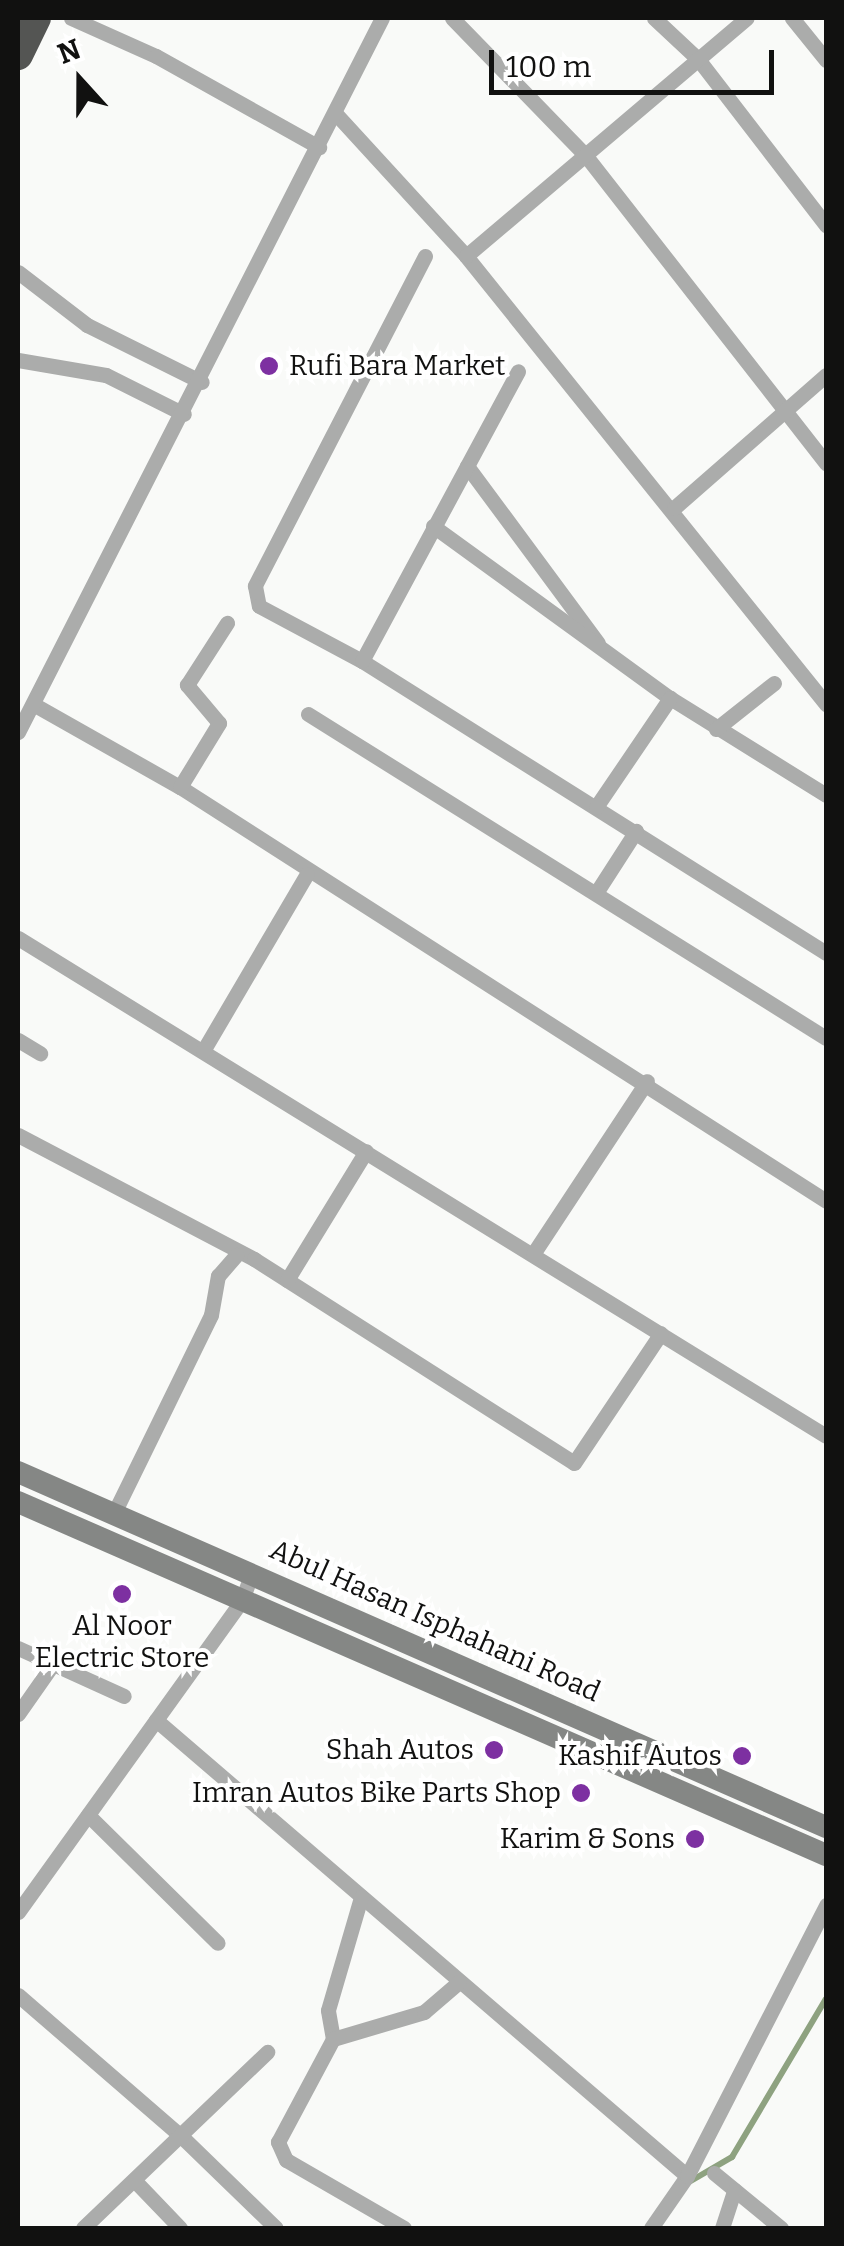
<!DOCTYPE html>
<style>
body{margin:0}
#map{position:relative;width:844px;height:2246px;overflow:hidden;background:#f9faf8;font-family:Bitter,serif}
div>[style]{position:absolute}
.stream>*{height:6px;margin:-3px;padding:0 3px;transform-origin:3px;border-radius:3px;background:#8ea280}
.street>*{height:15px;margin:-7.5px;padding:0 7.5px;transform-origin:7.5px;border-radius:7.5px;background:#abacab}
.secondary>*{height:22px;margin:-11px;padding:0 11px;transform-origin:11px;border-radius:11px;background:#858785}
.highway>*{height:30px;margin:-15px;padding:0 15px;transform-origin:15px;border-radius:15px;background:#545553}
.dots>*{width:28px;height:28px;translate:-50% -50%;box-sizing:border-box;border:5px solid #fff;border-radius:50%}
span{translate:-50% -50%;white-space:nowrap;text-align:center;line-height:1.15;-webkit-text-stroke:8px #fff;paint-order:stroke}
.poi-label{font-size:28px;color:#111110}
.left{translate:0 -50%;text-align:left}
.right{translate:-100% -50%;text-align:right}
.street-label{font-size:28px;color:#111110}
.frame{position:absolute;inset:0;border:20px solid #111110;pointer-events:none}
.north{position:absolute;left:30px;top:30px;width:100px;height:100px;-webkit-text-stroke:8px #fff;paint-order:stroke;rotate:339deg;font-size:28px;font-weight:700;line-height:40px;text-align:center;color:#111110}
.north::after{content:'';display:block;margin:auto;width:35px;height:45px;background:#111110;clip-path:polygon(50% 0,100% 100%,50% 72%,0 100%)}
.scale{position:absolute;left:489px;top:50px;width:285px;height:45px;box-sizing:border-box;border:5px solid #111110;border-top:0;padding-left:12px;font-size:30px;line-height:35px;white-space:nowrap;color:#111110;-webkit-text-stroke:8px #fff;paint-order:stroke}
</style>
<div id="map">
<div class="stream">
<i style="left:689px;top:2182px;width:50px;rotate:-30.2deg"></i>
<i style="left:732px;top:2157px;width:184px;rotate:-59.3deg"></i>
</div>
<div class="street">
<i style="left:71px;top:18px;width:93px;rotate:24.1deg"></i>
<i style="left:156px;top:56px;width:187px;rotate:29.2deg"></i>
<i style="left:452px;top:18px;width:192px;rotate:45.8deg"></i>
<i style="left:586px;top:156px;width:390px;rotate:52deg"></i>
<i style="left:654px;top:18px;width:60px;rotate:43deg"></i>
<i style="left:698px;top:59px;width:210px;rotate:52.4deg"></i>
<i style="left:792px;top:18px;width:54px;rotate:51deg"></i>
<i style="left:336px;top:114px;width:193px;rotate:47.5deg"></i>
<i style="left:466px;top:256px;width:575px;rotate:51.22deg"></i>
<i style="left:425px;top:256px;width:371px;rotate:117.3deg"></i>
<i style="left:255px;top:586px;width:20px;rotate:79deg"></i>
<i style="left:259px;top:606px;width:117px;rotate:28.1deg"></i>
<i style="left:362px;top:661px;width:548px;rotate:32.18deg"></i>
<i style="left:466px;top:256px;width:368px;rotate:-40.3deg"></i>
<i style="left:18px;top:272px;width:87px;rotate:37.5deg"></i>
<i style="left:87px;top:325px;width:128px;rotate:26.4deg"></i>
<i style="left:18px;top:360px;width:89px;rotate:9.7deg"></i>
<i style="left:106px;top:375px;width:87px;rotate:26.6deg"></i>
<i style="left:467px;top:466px;width:220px;rotate:53.5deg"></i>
<i style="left:674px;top:508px;width:202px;rotate:-41.2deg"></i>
<i style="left:433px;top:526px;width:293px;rotate:36deg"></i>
<i style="left:670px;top:698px;width:184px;rotate:31.9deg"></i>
<i style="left:362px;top:661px;width:329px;rotate:-61.7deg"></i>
<i style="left:33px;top:704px;width:169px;rotate:29.5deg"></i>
<i style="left:180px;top:787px;width:767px;rotate:32.65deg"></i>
<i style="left:308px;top:714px;width:611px;rotate:32.03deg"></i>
<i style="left:716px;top:729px;width:74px;rotate:-38.4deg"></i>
<i style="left:18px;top:732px;width:801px;rotate:-62.99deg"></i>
<i style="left:180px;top:787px;width:75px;rotate:-58.6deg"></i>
<i style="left:219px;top:723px;width:50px;rotate:-130.1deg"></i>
<i style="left:187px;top:685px;width:74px;rotate:-57.2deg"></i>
<i style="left:596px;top:807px;width:132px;rotate:-55.8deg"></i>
<i style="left:596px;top:893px;width:74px;rotate:-57.2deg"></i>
<i style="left:18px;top:938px;width:949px;rotate:31.65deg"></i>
<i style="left:18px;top:1040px;width:26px;rotate:31deg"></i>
<i style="left:203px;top:1051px;width:205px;rotate:-59.6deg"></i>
<i style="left:18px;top:1135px;width:267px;rotate:27.7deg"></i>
<i style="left:254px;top:1259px;width:379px;rotate:32.5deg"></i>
<i style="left:574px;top:1463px;width:156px;rotate:-56.2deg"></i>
<i style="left:533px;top:1254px;width:207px;rotate:-56.6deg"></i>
<i style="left:287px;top:1280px;width:151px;rotate:-58.5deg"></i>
<i style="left:115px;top:1511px;width:218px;rotate:-63.9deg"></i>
<i style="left:211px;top:1315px;width:40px;rotate:-80deg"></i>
<i style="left:218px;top:1276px;width:28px;rotate:-49deg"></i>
<i style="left:18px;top:1648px;width:116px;rotate:24.4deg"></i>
<i style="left:18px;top:1714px;width:61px;rotate:-55deg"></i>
<i style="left:156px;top:1720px;width:700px;rotate:40.65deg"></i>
<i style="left:88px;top:1815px;width:182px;rotate:44.6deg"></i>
<i style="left:18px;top:1912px;width:384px;rotate:-54.3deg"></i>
<i style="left:242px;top:1600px;width:30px;rotate:-70deg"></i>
<i style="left:18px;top:1995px;width:216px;rotate:40.9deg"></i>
<i style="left:181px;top:2136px;width:132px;rotate:44.1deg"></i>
<i style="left:333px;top:2039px;width:29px;rotate:-100deg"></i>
<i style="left:328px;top:2010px;width:118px;rotate:-73.7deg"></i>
<i style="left:714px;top:2173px;width:87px;rotate:39.4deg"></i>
<i style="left:135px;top:2181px;width:65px;rotate:46.2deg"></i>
<i style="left:83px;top:2228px;width:255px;rotate:-43.7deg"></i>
<i style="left:404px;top:2228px;width:136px;rotate:-150deg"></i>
<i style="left:286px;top:2160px;width:20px;rotate:-114deg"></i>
<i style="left:278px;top:2142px;width:117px;rotate:-61.9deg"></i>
<i style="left:333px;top:2039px;width:95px;rotate:-16.5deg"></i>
<i style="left:424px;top:2012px;width:46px;rotate:-40.6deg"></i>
<i style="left:651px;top:2228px;width:63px;rotate:-55.3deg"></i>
<i style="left:687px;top:2176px;width:305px;rotate:-62.8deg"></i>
<i style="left:722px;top:2228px;width:40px;rotate:-72deg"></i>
</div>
<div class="secondary">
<i style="left:18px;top:1472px;width:883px;rotate:23.72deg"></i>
<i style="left:18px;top:1502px;width:882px;rotate:23.6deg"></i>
</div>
<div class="highway">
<i style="left:18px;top:55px;width:41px;rotate:-64.1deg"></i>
</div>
<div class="dots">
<i style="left:269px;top:366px;background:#7d30a1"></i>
<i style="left:122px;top:1594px;background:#7d30a1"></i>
<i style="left:494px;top:1750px;background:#7d30a1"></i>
<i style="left:742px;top:1756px;background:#7d30a1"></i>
<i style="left:581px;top:1793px;background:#7d30a1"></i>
<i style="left:695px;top:1839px;background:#7d30a1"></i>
</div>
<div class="poi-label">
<span class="left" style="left:289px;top:366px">Rufi Bara Market</span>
<span style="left:122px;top:1642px">Al Noor<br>Electric Store</span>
<span class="right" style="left:474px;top:1750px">Shah Autos</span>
<span class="right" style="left:722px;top:1756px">Kashif Autos</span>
<span class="right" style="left:561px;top:1793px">Imran Autos Bike Parts Shop</span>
<span class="right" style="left:675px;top:1839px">Karim &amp; Sons</span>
</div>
<div class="street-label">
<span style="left:435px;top:1621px;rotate:24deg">Abul Hasan Isphahani Road</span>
</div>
<div class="frame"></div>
<div class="north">N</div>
<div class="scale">100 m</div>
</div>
